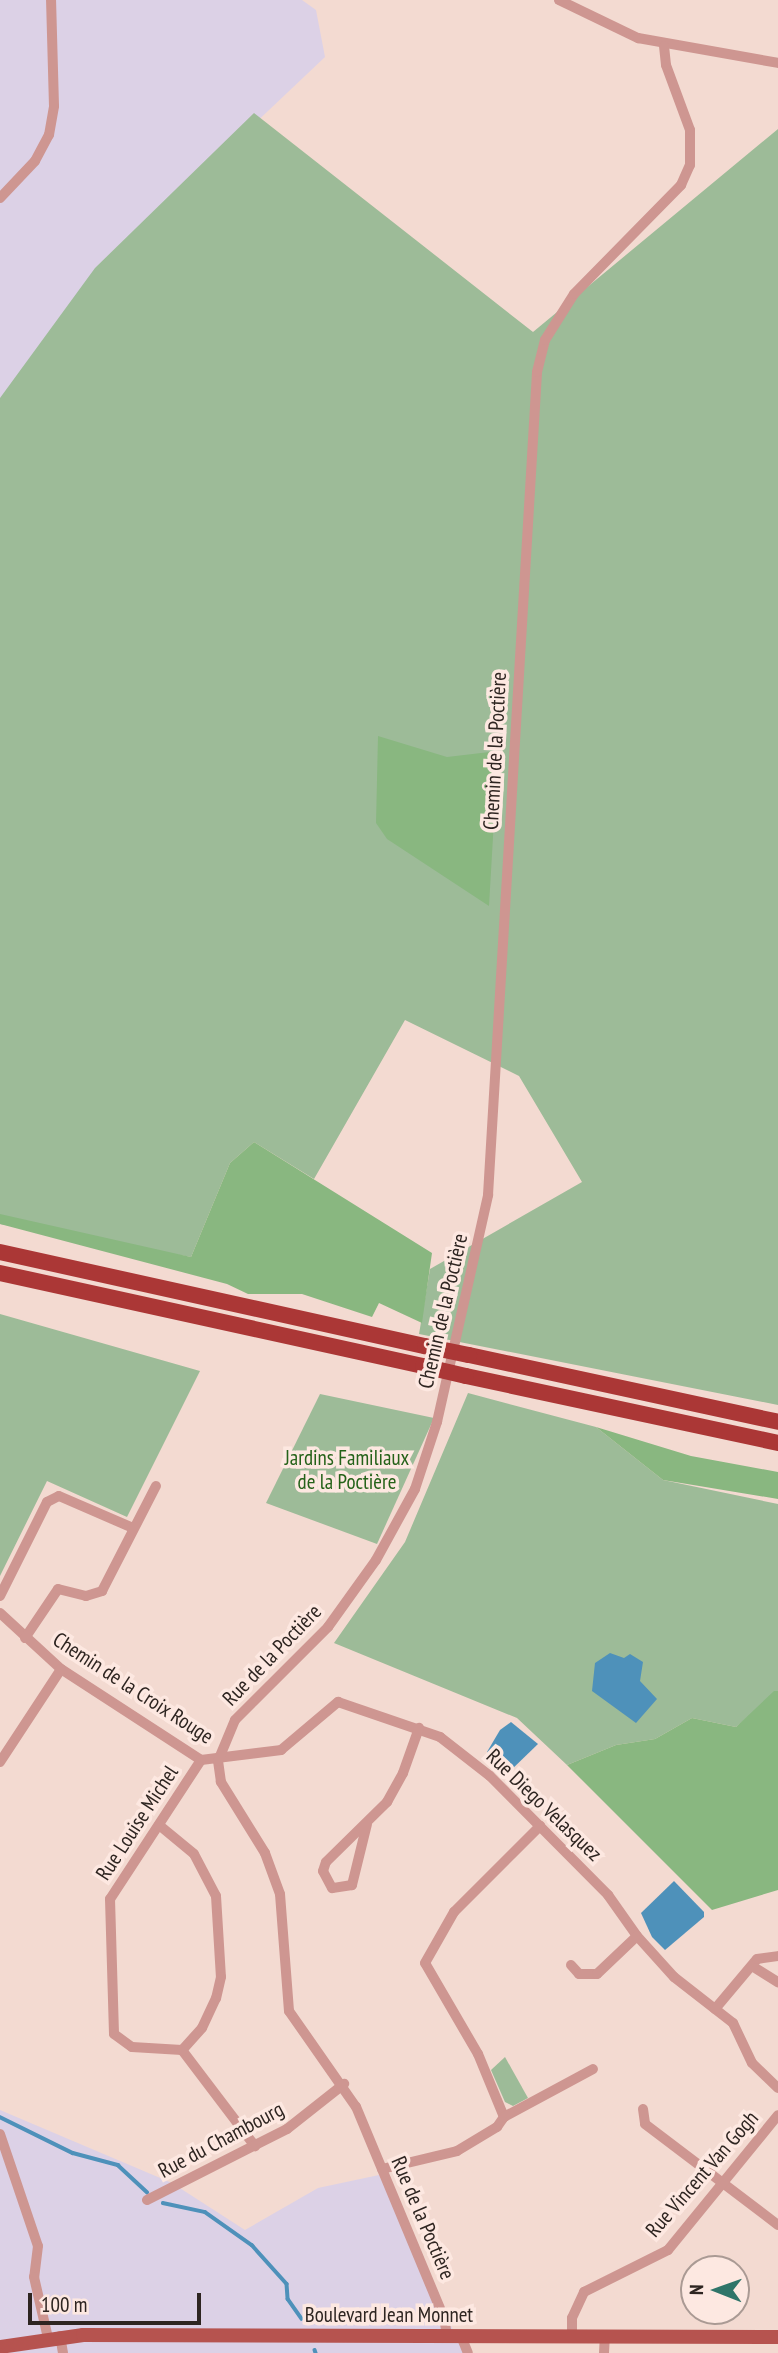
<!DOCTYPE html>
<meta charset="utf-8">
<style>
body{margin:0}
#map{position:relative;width:778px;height:2353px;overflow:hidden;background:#f3dad1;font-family:"PT Sans Narrow",sans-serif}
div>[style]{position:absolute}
.industrial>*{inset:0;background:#dcd1e6}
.green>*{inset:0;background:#9dbb98}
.forest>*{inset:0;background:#89b780}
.water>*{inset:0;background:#4e91ba}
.stream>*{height:3.5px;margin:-1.75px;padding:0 1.75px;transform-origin:1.75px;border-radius:1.75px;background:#4e91ba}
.minor>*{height:10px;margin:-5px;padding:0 5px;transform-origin:5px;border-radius:5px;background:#ce9691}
.major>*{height:14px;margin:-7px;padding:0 7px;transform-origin:7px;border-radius:7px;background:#b6534f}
.highway>*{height:16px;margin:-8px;padding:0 8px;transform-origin:8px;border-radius:8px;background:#ab3736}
.highway-bridge>*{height:16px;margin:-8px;padding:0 8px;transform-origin:8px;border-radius:8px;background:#ab3736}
span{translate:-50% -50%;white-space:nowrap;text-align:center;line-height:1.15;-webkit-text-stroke:7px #fde8e1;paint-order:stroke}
.street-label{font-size:21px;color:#2e2521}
.park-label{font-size:21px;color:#256219}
.north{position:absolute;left:680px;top:2255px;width:70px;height:70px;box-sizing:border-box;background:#fde8e1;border:2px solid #aa9a94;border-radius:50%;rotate:271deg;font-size:19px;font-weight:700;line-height:28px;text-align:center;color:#2e2521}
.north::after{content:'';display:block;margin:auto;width:24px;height:32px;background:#2f7569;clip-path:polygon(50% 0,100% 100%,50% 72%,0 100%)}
.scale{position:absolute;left:28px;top:2293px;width:173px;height:32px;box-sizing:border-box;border:4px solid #2e2521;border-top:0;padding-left:9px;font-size:21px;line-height:24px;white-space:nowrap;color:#2e2521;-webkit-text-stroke:5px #fde8e1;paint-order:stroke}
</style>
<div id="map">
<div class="industrial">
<i style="clip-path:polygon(0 0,302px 0,316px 10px,325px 57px,94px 276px,0 400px)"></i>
<i style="clip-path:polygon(0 2110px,172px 2183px,245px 2230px,318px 2188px,379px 2175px,464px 2353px,0 2353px)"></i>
</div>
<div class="green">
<i style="clip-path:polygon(254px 113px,533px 332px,778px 129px,778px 1405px,419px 1334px,430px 1269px,582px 1182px,519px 1076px,405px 1020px,314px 1179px,254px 1142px,230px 1163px,191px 1257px,0 1224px,0 398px,95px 268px)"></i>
<i style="clip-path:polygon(0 1314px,200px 1371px,127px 1517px,47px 1481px,0 1576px)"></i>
<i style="clip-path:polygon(468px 1393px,596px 1427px,663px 1480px,778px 1504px,778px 1691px,736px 1727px,692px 1718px,655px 1739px,616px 1745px,567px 1765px,517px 1718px,334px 1643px,405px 1542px)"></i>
<i style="clip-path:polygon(320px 1394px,434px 1418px,377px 1544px,266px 1503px)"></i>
<i style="clip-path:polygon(505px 2057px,528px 2098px,513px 2106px,505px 2102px,491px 2070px)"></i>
</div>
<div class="forest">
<i style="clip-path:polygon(378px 736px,447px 757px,498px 751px,489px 906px,387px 839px,376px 823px)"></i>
<i style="clip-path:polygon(254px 1142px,432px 1253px,422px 1323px,379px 1303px,372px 1317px,302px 1294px,248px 1294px,227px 1284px,0 1224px,0 1214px,191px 1257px,230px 1163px)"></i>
<i style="clip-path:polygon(596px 1427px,691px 1456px,778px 1472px,778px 1499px,663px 1480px)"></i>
<i style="clip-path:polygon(774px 1691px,778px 1691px,778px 1890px,712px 1910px,567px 1765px,616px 1745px,655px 1739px,692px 1718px,736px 1727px)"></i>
</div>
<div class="water">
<i style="clip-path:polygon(610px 1653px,624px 1658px,630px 1654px,643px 1662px,640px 1681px,657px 1699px,636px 1723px,592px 1691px,595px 1663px)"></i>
<i style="clip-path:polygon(511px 1722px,538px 1744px,507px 1774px,490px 1761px,487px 1752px,500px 1730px)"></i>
<i style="clip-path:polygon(674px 1881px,704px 1912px,704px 1917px,665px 1950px,652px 1937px,641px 1913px)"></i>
</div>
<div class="stream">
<i style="left:0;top:2117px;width:81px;rotate:26.3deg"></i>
<i style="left:73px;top:2153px;width:47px;rotate:14.9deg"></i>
<i style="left:118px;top:2165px;width:40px;rotate:43deg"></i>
<i style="left:163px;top:2203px;width:43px;rotate:12.1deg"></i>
<i style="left:205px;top:2212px;width:57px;rotate:35.1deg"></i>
<i style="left:252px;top:2245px;width:52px;rotate:48.1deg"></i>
<i style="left:287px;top:2284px;width:15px;rotate:86deg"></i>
<i style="left:288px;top:2299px;width:24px;rotate:55deg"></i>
<i style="left:315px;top:2350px;width:3px;rotate:72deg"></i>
</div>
<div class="minor">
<i style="left:559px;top:0;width:88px;rotate:25.7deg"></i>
<i style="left:638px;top:38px;width:142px;rotate:10.1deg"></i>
<i style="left:0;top:198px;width:51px;rotate:-46.6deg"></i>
<i style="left:35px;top:161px;width:30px;rotate:-62deg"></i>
<i style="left:49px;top:135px;width:29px;rotate:-80deg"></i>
<i style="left:54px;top:106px;width:106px;rotate:-91.6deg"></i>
<i style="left:0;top:1596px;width:105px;rotate:-63.4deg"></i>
<i style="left:47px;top:1502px;width:13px;rotate:-27deg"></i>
<i style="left:59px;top:1496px;width:81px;rotate:23.4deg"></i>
<i style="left:0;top:1613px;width:83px;rotate:42.6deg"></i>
<i style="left:61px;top:1669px;width:167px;rotate:33deg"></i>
<i style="left:201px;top:1760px;width:81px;rotate:-7.1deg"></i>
<i style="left:281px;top:1750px;width:75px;rotate:-40.1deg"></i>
<i style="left:338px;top:1702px;width:108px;rotate:18.9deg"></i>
<i style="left:440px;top:1737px;width:63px;rotate:38deg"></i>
<i style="left:490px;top:1776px;width:168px;rotate:45.2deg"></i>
<i style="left:608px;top:1895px;width:50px;rotate:54.7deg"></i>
<i style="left:637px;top:1936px;width:55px;rotate:47.9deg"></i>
<i style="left:674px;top:1977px;width:75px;rotate:37.9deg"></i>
<i style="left:733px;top:2023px;width:44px;rotate:64.6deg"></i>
<i style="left:752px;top:2063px;width:36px;rotate:44deg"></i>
<i style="left:25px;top:1638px;width:59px;rotate:-56deg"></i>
<i style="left:58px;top:1589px;width:29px;rotate:14deg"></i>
<i style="left:86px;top:1596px;width:17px;rotate:-17deg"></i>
<i style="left:102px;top:1591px;width:118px;rotate:-62.8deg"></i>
<i style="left:201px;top:1760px;width:166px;rotate:123.2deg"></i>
<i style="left:110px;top:1899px;width:135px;rotate:88.3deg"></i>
<i style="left:114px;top:2034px;width:22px;rotate:36deg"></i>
<i style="left:132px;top:2047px;width:50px;rotate:3.4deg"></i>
<i style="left:182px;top:2050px;width:121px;rotate:52.8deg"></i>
<i style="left:0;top:1762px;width:111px;rotate:-56.7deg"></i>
<i style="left:367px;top:1824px;width:63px;rotate:103.8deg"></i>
<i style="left:352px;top:1885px;width:20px;rotate:171deg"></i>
<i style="left:332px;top:1888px;width:19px;rotate:-118deg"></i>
<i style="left:323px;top:1871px;width:9px;rotate:-72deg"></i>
<i style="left:326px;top:1862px;width:86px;rotate:-44.5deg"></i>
<i style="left:387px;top:1802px;width:33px;rotate:-61deg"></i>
<i style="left:403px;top:1773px;width:48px;rotate:-70.4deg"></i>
<i style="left:159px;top:1825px;width:45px;rotate:39.6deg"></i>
<i style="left:194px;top:1854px;width:47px;rotate:62.4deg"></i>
<i style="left:216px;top:1896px;width:81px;rotate:86.5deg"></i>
<i style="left:221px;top:1977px;width:22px;rotate:103deg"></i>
<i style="left:216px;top:1998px;width:33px;rotate:115deg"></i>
<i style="left:202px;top:2028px;width:30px;rotate:132deg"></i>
<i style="left:571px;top:1965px;width:12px;rotate:48deg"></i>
<i style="left:579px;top:1974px;width:18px"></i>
<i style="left:597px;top:1974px;width:55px;rotate:-43.5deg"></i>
<i style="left:752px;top:1966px;width:31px;rotate:32deg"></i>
<i style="left:715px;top:2009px;width:65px;rotate:-50deg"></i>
<i style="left:757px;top:1959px;width:21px;rotate:-8deg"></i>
<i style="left:643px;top:2109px;width:15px;rotate:82deg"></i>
<i style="left:645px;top:2124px;width:167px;rotate:37.2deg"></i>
<i style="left:504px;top:2117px;width:68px;rotate:-112.4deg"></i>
<i style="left:478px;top:2054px;width:105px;rotate:-120.2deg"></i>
<i style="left:425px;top:1963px;width:59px;rotate:-60.4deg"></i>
<i style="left:454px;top:1912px;width:122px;rotate:-45deg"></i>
<i style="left:0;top:2134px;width:118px;rotate:71.3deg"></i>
<i style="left:38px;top:2246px;width:31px;rotate:97deg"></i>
<i style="left:34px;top:2277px;width:63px;rotate:77.1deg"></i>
<i style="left:382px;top:2169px;width:77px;rotate:-13.5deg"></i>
<i style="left:457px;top:2151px;width:47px;rotate:-31deg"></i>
<i style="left:497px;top:2127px;width:12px;rotate:-55deg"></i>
<i style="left:504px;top:2117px;width:101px;rotate:-28.3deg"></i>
<i style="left:147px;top:2200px;width:157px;rotate:-26.9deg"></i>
<i style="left:287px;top:2129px;width:73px;rotate:-38.3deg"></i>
<i style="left:60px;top:2336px;width:17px;rotate:80deg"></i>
<i style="left:447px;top:2336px;width:18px;rotate:-99deg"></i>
<i style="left:444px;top:2318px;width:229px;rotate:-112.6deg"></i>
<i style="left:356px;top:2107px;width:117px;rotate:-124.9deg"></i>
<i style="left:289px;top:2011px;width:117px;rotate:-94.4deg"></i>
<i style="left:280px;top:1894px;width:44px;rotate:-110.1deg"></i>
<i style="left:265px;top:1853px;width:84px;rotate:-121.8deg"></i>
<i style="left:221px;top:1782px;width:21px;rotate:-98deg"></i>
<i style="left:218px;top:1761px;width:44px;rotate:-67.5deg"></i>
<i style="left:235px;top:1720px;width:132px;rotate:-45deg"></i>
<i style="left:328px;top:1627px;width:82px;rotate:-54.4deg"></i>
<i style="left:376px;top:1560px;width:81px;rotate:-61.2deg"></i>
<i style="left:415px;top:1489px;width:71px;rotate:-71.8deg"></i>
<i style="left:437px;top:1422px;width:233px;rotate:-77.3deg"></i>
<i style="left:488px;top:1195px;width:824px;rotate:-86.59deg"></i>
<i style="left:537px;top:372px;width:33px;rotate:-76deg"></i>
<i style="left:545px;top:340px;width:54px;rotate:-57.8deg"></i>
<i style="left:574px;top:294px;width:153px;rotate:-45.5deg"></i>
<i style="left:681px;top:185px;width:22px;rotate:-66deg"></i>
<i style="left:690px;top:165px;width:35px;rotate:-90deg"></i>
<i style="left:690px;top:130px;width:69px;rotate:-110.3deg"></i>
<i style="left:666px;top:65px;width:19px;rotate:-96deg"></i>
<i style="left:461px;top:2336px;width:18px;rotate:68deg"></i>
<i style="left:572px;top:2336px;width:18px;rotate:-90deg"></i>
<i style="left:572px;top:2318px;width:29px;rotate:-65deg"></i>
<i style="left:584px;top:2292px;width:94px;rotate:-26.6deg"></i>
<i style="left:668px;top:2250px;width:174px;rotate:-50.8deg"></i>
<i style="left:604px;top:2353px;width:17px;rotate:-87deg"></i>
</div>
<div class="major">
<i style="left:0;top:2347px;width:84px;rotate:-8.2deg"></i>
<i style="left:83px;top:2335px;width:695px;rotate:0.16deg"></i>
</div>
<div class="highway">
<i style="left:0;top:1252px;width:435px;rotate:12.5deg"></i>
<i style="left:0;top:1273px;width:433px;rotate:12.4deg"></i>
<i style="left:469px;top:1355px;width:316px;rotate:12.2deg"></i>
<i style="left:466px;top:1376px;width:319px;rotate:12.1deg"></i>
</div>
<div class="highway-bridge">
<i style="left:425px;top:1346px;width:45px;rotate:11.6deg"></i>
<i style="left:423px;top:1366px;width:44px;rotate:13.1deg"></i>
</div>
<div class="street-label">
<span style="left:495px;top:751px;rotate:-87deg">Chemin de la Poctière</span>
<span style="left:443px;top:1311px;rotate:-77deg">Chemin de la Poctière</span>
<span style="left:272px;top:1655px;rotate:-46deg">Rue de la Poctière</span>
<span style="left:133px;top:1688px;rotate:33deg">Chemin de la Croix Rouge</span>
<span style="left:544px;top:1805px;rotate:44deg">Rue Diego Velasquez</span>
<span style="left:137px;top:1823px;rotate:-57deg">Rue Louise Michel</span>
<span style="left:221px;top:2140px;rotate:-28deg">Rue du Chambourg</span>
<span style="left:702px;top:2174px;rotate:-49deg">Rue Vincent Van Gogh</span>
<span style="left:423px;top:2218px;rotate:67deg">Rue de la Poctière</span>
<span style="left:389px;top:2315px">Boulevard Jean Monnet</span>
</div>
<div class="park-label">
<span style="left:347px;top:1470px">Jardins Familiaux<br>de la Poctière</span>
</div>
<div class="north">N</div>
<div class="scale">100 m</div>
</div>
